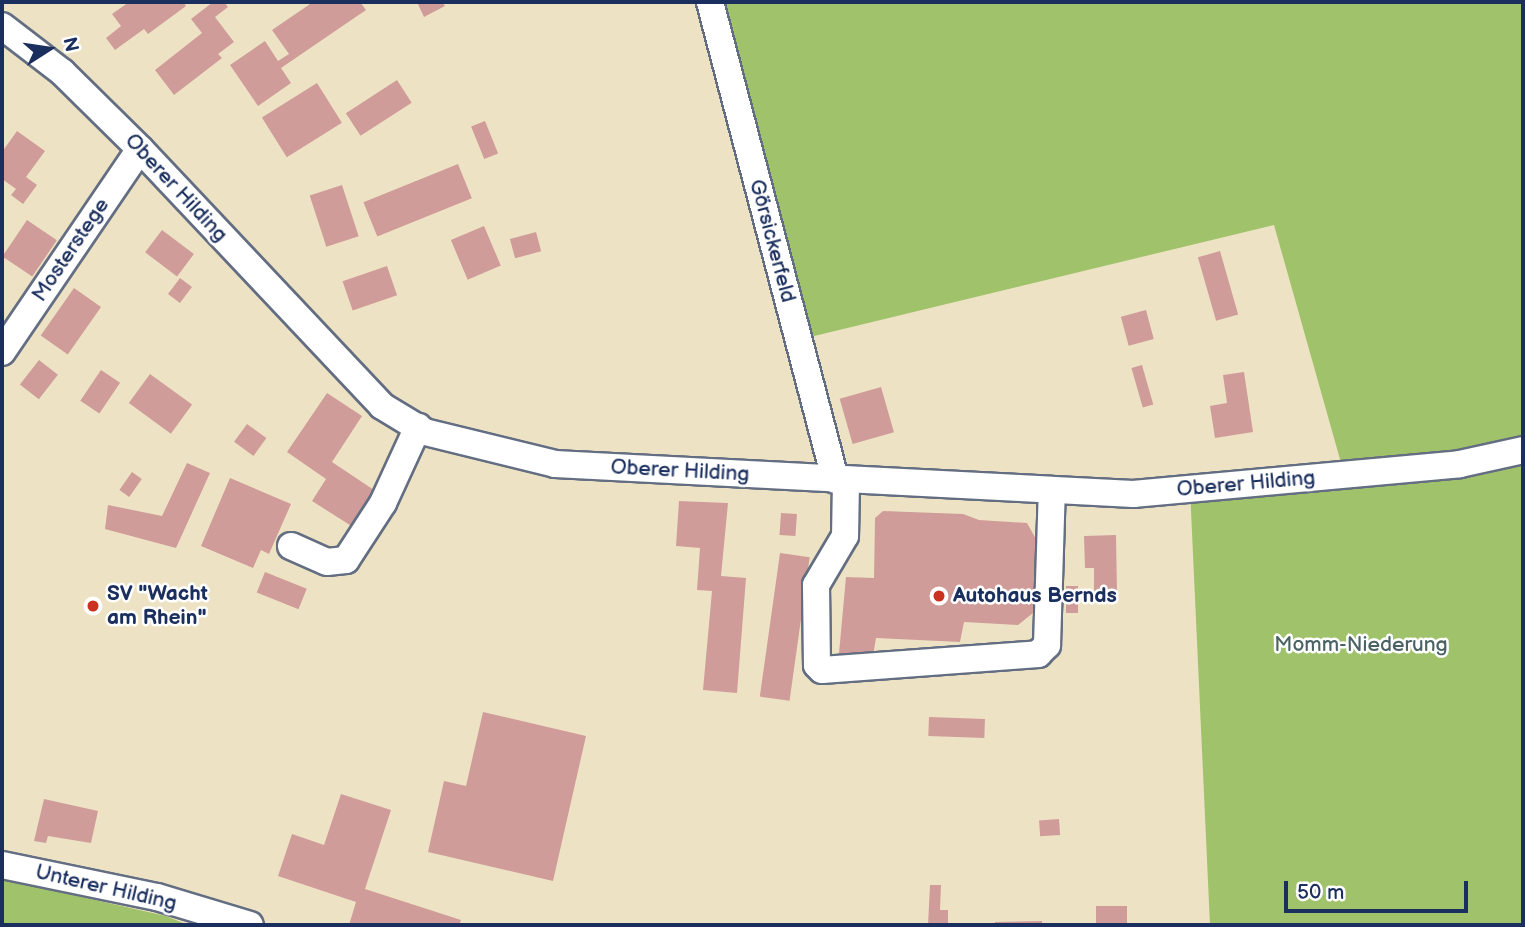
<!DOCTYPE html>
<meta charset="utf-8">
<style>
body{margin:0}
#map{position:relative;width:1525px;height:927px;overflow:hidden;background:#ede3c4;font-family:"Balsamiq Sans",sans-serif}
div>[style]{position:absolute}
.green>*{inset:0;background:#a0c26b}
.building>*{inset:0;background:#d09c9a;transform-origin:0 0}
.roads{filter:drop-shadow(2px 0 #646e82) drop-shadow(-2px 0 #646e82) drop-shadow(0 2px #646e82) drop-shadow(0 -2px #646e82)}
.minor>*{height:26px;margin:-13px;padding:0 13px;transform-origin:13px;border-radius:13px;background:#fff}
.dots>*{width:19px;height:19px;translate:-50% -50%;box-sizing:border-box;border:4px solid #fff;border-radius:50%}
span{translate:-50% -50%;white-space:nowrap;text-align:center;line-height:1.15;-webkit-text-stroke:5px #fff;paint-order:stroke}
.street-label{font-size:21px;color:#1b2f5e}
.poi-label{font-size:21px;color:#1b2f5e;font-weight:700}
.left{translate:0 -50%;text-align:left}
.park-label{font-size:21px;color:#4a6263}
.frame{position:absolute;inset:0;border:4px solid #1b2f5e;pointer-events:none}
.north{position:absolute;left:14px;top:14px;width:70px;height:70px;-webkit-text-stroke:5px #fff;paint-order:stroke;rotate:78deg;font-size:19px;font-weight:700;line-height:28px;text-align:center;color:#1b2f5e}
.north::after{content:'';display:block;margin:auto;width:24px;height:32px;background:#1b2f5e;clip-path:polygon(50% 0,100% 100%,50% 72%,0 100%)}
.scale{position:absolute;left:1284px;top:881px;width:184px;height:32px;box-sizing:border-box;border:4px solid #1b2f5e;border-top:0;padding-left:9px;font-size:21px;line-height:24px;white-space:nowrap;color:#1b2f5e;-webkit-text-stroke:5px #fff;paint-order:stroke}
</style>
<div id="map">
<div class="green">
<i style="clip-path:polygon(720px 2px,1523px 2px,1523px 925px,1210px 925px,1190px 489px,1345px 477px,1274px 225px,806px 338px)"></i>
<i style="clip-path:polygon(2px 879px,166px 916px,188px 925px,2px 925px)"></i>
</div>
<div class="building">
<i style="clip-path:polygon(129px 2px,183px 2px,186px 6px,148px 34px,144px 29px,115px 50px,106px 38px,121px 26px,112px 14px)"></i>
<i style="clip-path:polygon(213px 2px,224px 2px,228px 7px,215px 17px,234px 42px,218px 54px,222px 58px,174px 95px,155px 70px,202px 33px,191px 19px)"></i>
<i style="clip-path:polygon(313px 2px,360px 2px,366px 10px,281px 68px,291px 83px,258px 106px,230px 65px,265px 41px,278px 61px,289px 54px,272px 30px)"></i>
<i style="clip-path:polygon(417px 2px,442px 2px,445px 6px,424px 17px)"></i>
<i style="left:397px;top:80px;width:27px;height:61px;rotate:57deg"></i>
<i style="left:317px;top:83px;width:47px;height:65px;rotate:58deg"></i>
<i style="left:485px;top:121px;width:35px;height:15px;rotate:68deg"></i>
<i style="clip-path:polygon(17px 131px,45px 151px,26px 177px,37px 185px,23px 204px,11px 195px,16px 189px,2px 179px,2px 152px)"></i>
<i style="left:458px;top:164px;width:37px;height:102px;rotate:68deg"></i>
<i style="left:342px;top:185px;width:54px;height:34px;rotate:72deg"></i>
<i style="left:27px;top:220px;width:36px;height:44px;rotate:34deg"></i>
<i style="left:484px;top:226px;width:43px;height:36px;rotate:67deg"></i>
<i style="left:162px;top:230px;width:40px;height:28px;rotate:37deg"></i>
<i style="left:536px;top:232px;width:20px;height:27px;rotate:75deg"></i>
<i style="left:1220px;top:251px;width:66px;height:23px;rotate:74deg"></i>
<i style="left:387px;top:266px;width:31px;height:47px;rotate:71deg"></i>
<i style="left:180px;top:278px;width:15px;height:20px;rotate:37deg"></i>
<i style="left:74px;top:288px;width:33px;height:58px;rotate:35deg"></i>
<i style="left:1146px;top:310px;width:30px;height:26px;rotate:75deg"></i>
<i style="left:39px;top:360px;width:24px;height:31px;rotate:38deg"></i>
<i style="left:1142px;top:365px;width:41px;height:11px;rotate:74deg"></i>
<i style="left:101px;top:370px;width:23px;height:37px;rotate:34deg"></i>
<i style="clip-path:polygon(1244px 372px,1253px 432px,1215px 438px,1210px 406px,1227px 403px,1223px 375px)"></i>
<i style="left:150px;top:374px;width:52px;height:36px;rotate:36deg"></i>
<i style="left:881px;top:387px;width:47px;height:43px;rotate:74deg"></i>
<i style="clip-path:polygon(327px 393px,362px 416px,332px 462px,377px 492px,353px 527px,312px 501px,326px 479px,287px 452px)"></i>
<i style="left:247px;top:424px;width:24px;height:22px;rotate:36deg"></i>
<i style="clip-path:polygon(187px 463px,210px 473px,176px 548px,105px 529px,108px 505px,162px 516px)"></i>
<i style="left:132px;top:472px;width:12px;height:22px;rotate:35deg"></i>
<i style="clip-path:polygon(230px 478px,291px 504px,269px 554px,261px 550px,253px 568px,201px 546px)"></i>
<i style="clip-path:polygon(679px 501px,728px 503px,721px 576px,746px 578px,737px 693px,703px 690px,712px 591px,697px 590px,700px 548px,676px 546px)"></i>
<i style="clip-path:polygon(883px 511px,963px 514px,979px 520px,1027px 523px,1036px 539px,1033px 613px,1018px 625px,964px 622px,960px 642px,876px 638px,873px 656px,839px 653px,846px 577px,874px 578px,875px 518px)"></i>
<i style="left:781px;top:513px;width:16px;height:22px;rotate:4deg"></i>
<i style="clip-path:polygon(1116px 535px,1117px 592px,1094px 593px,1094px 568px,1085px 568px,1084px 536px)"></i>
<i style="left:780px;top:553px;width:30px;height:145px;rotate:8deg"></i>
<i style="left:265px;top:572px;width:45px;height:22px;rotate:22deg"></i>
<i style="left:1066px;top:586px;width:12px;height:27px"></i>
<i style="clip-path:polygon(483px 712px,586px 736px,553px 881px,428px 852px,444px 781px,466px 786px)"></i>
<i style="left:929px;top:717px;width:56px;height:19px;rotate:2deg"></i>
<i style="clip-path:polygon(341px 794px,391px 810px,365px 889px,461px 920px,459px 925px,349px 925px,356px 902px,278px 876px,292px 834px,324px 845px)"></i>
<i style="clip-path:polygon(44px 799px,98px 811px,91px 843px,48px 836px,46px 843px,34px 841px)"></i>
<i style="left:1059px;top:819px;width:16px;height:20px;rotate:86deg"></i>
<i style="clip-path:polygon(930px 885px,941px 885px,940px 910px,948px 910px,948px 925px,928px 925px)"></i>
<i style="left:1127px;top:906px;width:19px;height:31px;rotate:90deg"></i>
<i style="clip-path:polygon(1042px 921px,1042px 925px,995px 925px,995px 922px)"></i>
</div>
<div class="roads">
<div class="minor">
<i style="left:710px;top:2px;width:494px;rotate:75.3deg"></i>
<i style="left:2px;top:26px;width:76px;rotate:37.5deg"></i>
<i style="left:62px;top:72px;width:110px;rotate:44.6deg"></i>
<i style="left:140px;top:149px;width:353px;rotate:46.7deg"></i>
<i style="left:382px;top:406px;width:50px;rotate:31.2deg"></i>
<i style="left:425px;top:432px;width:134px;rotate:13.8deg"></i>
<i style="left:555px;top:464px;width:579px;rotate:2.97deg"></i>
<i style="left:1133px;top:494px;width:328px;rotate:-5.2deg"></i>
<i style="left:1460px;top:464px;width:65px;rotate:-12.5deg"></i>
<i style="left:2px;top:352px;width:245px;rotate:-55.8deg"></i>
<i style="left:846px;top:481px;width:55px;rotate:91deg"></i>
<i style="left:845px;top:536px;width:57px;rotate:120.6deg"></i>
<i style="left:816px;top:585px;width:80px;rotate:89.3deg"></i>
<i style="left:817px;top:665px;width:7px;rotate:45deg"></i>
<i style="left:822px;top:670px;width:217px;rotate:-4.2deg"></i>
<i style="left:1038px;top:654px;width:13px;rotate:-45deg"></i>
<i style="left:1047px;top:645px;width:155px;rotate:-88.2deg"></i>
<i style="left:291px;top:546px;width:39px;rotate:24deg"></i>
<i style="left:327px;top:562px;width:19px;rotate:-6deg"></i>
<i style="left:346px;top:560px;width:68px;rotate:-57deg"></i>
<i style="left:383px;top:503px;width:84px;rotate:-65.3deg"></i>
<i style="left:2px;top:865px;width:158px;rotate:11.7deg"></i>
<i style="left:157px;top:897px;width:97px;rotate:16.8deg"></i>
</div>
</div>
<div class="dots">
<i style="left:939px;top:596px;background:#c8321e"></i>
<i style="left:93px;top:606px;background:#c8321e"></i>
</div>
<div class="street-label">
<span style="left:176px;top:188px;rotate:47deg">Oberer Hilding</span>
<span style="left:772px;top:241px;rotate:75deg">Görsickerfeld</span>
<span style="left:71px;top:250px;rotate:-56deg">Mosterstege</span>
<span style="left:680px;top:471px;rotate:3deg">Oberer Hilding</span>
<span style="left:1246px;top:484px;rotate:-5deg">Oberer Hilding</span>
<span style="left:106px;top:888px;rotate:13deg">Unterer Hilding</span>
</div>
<div class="poi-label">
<span class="left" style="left:107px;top:606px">SV "Wacht<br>am Rhein"</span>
<span class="left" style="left:953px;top:596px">Autohaus Bernds</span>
</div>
<div class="park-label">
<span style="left:1361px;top:645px">Momm-Niederung</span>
</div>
<div class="frame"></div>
<div class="north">N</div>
<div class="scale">50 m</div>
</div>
